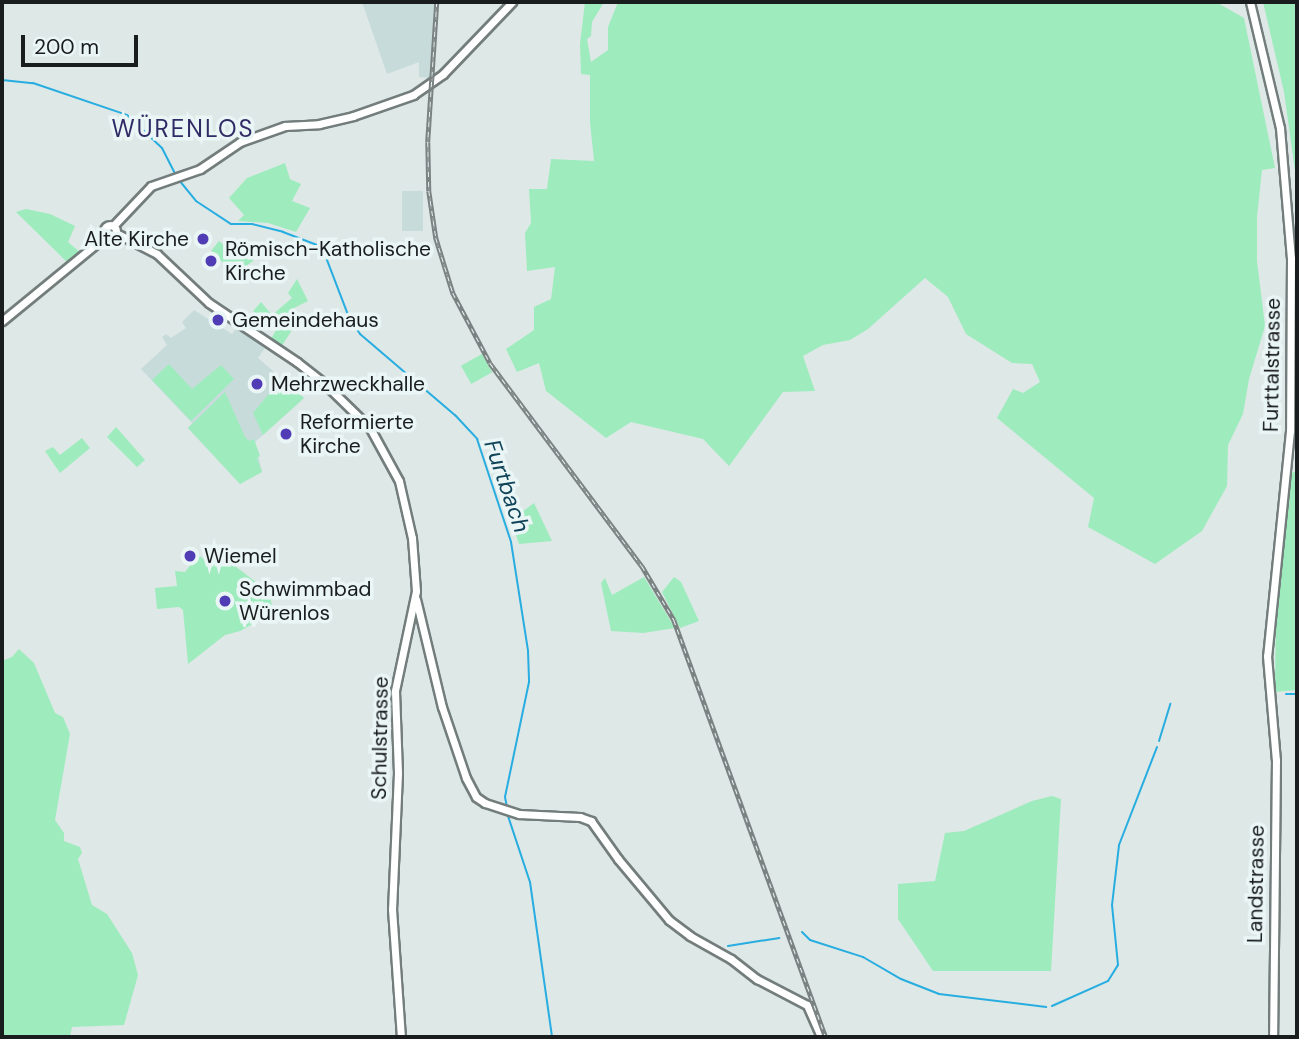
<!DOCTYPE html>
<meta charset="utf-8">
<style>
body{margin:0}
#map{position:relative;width:1299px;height:1039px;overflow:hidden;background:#dde8e7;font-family:"DM Sans",sans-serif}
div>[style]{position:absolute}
.built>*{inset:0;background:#c7dbdb;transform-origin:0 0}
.green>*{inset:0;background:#9eecbd;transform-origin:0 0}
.stream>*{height:2px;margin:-1px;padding:0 1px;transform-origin:1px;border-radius:1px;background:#28ade0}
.roads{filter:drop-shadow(2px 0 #737d7c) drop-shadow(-2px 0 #737d7c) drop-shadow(0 2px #737d7c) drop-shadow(0 -2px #737d7c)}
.secondary>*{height:7px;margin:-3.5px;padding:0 3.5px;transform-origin:3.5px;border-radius:3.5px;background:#fff}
.secondary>.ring{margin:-3.5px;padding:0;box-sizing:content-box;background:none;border:7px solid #fff;border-radius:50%}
.rail>*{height:4.5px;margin-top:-2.25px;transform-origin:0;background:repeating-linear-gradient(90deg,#eaf5f5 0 5px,#7b8282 0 10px);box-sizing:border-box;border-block:2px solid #7b8282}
.dots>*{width:19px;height:19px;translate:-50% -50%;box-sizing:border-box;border:4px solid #eaf5f5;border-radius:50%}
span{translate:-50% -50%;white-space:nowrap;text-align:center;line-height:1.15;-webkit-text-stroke:7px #eaf5f5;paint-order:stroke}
.poi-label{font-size:21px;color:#1a1d1d}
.right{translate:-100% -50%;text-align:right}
.left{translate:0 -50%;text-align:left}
.street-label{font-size:21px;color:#1a1d1d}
.water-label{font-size:23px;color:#0f4459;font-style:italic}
.quarter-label{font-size:24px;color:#302a65;letter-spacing:2px}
.frame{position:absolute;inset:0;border:4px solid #1a1d1d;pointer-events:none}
.scale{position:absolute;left:21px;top:35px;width:117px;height:32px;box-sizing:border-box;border:4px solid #1a1d1d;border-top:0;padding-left:9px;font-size:21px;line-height:24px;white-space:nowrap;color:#1a1d1d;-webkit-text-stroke:5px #eaf5f5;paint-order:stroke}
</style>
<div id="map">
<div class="built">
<i style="clip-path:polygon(362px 2px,435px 2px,431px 78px,419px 77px,419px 62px,387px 74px)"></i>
<i style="left:402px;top:191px;width:21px;height:40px"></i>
<i style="clip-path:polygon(194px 310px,232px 334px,238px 326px,267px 345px,258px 358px,304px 398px,255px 442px,262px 472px,240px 484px,188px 428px,192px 423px,141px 369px,167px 345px,162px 337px,166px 334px,171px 338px,186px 328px,182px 322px)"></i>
</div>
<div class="green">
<i style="clip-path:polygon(585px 2px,604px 2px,592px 22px,591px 36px,587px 39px,591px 62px,608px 50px,608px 27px,618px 2px,1216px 2px,1244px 18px,1275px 168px,1262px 170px,1257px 217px,1257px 261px,1265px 326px,1249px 379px,1243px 414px,1228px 445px,1227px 486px,1202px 531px,1155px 564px,1088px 527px,1094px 498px,997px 418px,1013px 389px,1023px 393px,1040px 382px,1032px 364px,1012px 363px,966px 334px,948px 297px,925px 278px,868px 329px,850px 340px,823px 345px,803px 356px,815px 391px,783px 392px,729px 466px,703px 439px,631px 422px,606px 438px,546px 391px,539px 363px,517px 372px,506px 349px,534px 330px,534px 307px,551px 299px,555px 267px,527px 271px,525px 233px,531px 223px,529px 189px,547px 189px,551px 159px,594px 161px,590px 122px,590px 75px,581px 74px,580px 44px)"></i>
<i style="clip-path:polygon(1263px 2px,1297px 2px,1297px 185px,1284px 92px)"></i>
<i style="clip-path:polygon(285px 163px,290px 179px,301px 184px,292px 201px,310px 208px,296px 232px,268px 223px,238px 221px,244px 215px,229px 198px,247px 178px)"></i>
<i style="clip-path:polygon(26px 209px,50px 214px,75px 226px,68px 242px,82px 254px,69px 264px,16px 212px)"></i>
<i style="clip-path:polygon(219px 241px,226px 247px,254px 254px,253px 261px,235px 274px,211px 251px)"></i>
<i style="clip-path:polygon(297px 279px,308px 301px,290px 310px,296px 324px,281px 347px,270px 341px,276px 330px,253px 311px,261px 302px,272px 315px,292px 298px,288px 293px)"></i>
<i style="left:482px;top:354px;width:21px;height:24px;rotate:61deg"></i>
<i style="clip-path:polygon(169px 364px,192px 389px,221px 365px,234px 379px,191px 421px,152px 380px)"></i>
<i style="clip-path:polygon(281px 379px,304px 398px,263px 435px,253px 413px)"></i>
<i style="clip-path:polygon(225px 392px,245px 437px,249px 441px,254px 439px,260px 456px,257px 458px,262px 472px,240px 484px,188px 428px)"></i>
<i style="clip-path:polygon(116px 427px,145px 460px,137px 467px,107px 437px)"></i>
<i style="clip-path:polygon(82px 438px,90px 448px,60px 473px,45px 451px,53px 447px,60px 455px)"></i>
<i style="clip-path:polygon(1297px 471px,1297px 690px,1275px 692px,1276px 609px,1291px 473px)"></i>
<i style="clip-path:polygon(534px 503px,552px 541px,519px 544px,511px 520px)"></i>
<i style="clip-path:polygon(212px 548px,270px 593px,272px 608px,267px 616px,240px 631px,225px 635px,188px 664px,183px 610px,179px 607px,157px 609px,155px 588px,177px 586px,175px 571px,185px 572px,198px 555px,204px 559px)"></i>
<i style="clip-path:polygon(644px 577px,675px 628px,643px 633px,611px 631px,601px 583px,605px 578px,612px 595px)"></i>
<i style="clip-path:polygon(674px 577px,681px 582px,699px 621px,680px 628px,662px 592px)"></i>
<i style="clip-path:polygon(19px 649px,34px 663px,55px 713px,63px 717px,70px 734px,55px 820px,64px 833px,64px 841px,80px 847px,82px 853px,78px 859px,92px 905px,107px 914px,132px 953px,138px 975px,124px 1025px,72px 1027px,70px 1037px,2px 1037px,2px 661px,12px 657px)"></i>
<i style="clip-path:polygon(1052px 796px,1061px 799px,1051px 971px,933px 971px,898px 919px,898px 884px,935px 881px,945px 833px,964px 831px,1032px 801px)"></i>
</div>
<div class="stream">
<i style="left:2px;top:80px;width:31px;rotate:6deg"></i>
<i style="left:33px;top:83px;width:99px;rotate:18.8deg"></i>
<i style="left:127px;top:115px;width:48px;rotate:43.3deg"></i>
<i style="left:162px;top:148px;width:30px;rotate:63deg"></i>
<i style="left:179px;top:180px;width:27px;rotate:51deg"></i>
<i style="left:196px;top:201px;width:42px;rotate:33.3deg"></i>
<i style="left:231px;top:224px;width:21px"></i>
<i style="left:252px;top:224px;width:32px;rotate:14deg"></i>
<i style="left:283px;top:232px;width:42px;rotate:21deg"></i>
<i style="left:322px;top:247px;width:78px;rotate:69deg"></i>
<i style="left:350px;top:320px;width:17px;rotate:54deg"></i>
<i style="left:360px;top:334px;width:125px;rotate:40.5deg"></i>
<i style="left:455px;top:415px;width:33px;rotate:47deg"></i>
<i style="left:477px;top:439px;width:108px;rotate:71.7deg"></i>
<i style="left:511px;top:542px;width:110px;rotate:81.1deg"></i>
<i style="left:528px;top:651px;width:31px;rotate:88deg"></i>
<i style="left:529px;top:682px;width:117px;rotate:101.8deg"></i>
<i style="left:505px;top:797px;width:10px;rotate:79deg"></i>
<i style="left:1286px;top:694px;width:11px"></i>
<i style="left:1159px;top:741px;width:39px;rotate:-73deg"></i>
<i style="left:507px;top:813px;width:73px;rotate:71.6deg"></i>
<i style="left:530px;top:882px;width:157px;rotate:81.9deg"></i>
<i style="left:802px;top:932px;width:11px;rotate:45deg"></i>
<i style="left:810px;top:940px;width:56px;rotate:17.8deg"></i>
<i style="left:863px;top:957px;width:44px;rotate:30.1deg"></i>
<i style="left:901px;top:979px;width:41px;rotate:21.5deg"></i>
<i style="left:939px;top:994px;width:108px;rotate:6.9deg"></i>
<i style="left:728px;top:946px;width:52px;rotate:-8.9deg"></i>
<i style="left:1052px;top:1006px;width:61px;rotate:-24.1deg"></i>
<i style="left:1108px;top:981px;width:19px;rotate:-58deg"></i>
<i style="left:1118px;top:965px;width:60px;rotate:-95.7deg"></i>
<i style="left:1112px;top:905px;width:60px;rotate:-83.3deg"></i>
<i style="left:1119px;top:845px;width:105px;rotate:-68.8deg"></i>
</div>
<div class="roads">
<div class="secondary">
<i style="left:1250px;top:2px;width:130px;rotate:76.6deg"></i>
<i style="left:1280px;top:128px;width:130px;rotate:85.2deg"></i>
<i style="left:1291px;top:258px;width:173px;rotate:90.3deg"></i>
<i style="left:1290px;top:431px;width:226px;rotate:95.8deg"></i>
<i style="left:1267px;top:656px;width:104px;rotate:85.1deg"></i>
<i style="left:1276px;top:760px;width:277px;rotate:90.6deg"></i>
<i class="ring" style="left:104px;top:225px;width:5px;height:5px"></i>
<i style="left:113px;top:226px;width:55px;rotate:-46.5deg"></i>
<i style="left:151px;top:186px;width:52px;rotate:-19.1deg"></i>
<i style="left:200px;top:169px;width:48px;rotate:-34deg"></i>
<i style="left:240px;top:142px;width:48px;rotate:-19.6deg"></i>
<i style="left:285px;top:126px;width:34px;rotate:-3deg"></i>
<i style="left:319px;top:124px;width:35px;rotate:-13deg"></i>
<i style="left:353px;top:116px;width:64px;rotate:-19.3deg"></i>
<i style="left:413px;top:95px;width:37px;rotate:-35deg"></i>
<i style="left:443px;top:74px;width:100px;rotate:-46.2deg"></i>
<i style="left:116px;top:233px;width:46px;rotate:27.1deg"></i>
<i style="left:157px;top:254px;width:71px;rotate:43.3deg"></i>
<i style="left:209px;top:303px;width:106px;rotate:33.8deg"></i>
<i style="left:297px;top:362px;width:37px;rotate:38deg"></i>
<i style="left:326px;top:385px;width:62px;rotate:44.3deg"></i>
<i style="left:370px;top:428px;width:60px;rotate:61.3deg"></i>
<i style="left:399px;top:481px;width:58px;rotate:77.2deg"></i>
<i style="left:412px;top:538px;width:53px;rotate:85.7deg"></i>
<i style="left:416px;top:591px;width:102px;rotate:101.9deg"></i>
<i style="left:395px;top:691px;width:82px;rotate:87.9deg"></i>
<i style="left:398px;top:773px;width:136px;rotate:92.5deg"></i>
<i style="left:392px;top:909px;width:128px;rotate:86deg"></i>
<i style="left:2px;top:321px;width:134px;rotate:-39.3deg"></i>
<i style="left:416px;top:599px;width:111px;rotate:76.5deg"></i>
<i style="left:442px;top:707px;width:75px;rotate:71.3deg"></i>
<i style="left:466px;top:778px;width:21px;rotate:62deg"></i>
<i style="left:476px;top:797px;width:11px;rotate:34deg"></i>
<i style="left:485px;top:803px;width:36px;rotate:18deg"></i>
<i style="left:519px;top:814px;width:61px;rotate:2.8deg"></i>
<i style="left:580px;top:817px;width:12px;rotate:20deg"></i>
<i style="left:591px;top:821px;width:47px;rotate:54.6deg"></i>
<i style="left:618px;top:859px;width:80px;rotate:50.1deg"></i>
<i style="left:669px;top:920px;width:26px;rotate:37deg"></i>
<i style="left:690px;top:936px;width:47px;rotate:29.3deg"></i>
<i style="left:731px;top:959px;width:33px;rotate:38deg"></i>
<i style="left:757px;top:979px;width:56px;rotate:27.5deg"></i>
<i style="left:807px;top:1005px;width:35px;rotate:66deg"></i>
</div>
</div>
<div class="rail">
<i style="left:437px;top:2px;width:140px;rotate:93.7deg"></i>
<i style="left:428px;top:142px;width:49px;rotate:88.8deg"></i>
<i style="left:429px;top:191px;width:48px;rotate:81.5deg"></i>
<i style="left:436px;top:238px;width:58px;rotate:72.8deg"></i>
<i style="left:453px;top:293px;width:79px;rotate:62.1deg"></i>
<i style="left:490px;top:363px;width:254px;rotate:53.2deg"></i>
<i style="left:642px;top:566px;width:63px;rotate:59.3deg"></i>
<i style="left:674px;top:620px;width:444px;rotate:70deg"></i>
</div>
<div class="dots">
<i style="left:203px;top:239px;background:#503db5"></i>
<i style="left:211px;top:261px;background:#503db5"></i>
<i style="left:218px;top:320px;background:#503db5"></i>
<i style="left:257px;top:384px;background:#503db5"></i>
<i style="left:286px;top:434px;background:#503db5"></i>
<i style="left:190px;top:556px;background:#503db5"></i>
<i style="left:225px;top:601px;background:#503db5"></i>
</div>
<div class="poi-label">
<span class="right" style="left:189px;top:239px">Alte Kirche</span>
<span class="left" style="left:225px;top:261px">Römisch-Katholische<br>Kirche</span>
<span class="left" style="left:232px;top:320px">Gemeindehaus</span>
<span class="left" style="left:271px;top:384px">Mehrzweckhalle</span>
<span class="left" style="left:300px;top:434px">Reformierte<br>Kirche</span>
<span class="left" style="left:204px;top:556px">Wiemel</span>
<span class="left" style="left:239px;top:601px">Schwimmbad<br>Würenlos</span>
</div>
<div class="street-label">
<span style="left:1272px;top:365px;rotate:-89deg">Furttalstrasse</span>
<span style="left:380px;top:738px;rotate:-89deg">Schulstrasse</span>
<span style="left:1256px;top:884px;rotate:-89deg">Landstrasse</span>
</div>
<div class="water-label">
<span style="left:507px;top:486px;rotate:71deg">Furtbach</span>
</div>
<div class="quarter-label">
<span style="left:183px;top:129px">WÜRENLOS</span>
</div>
<div class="frame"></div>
<div class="scale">200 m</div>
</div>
